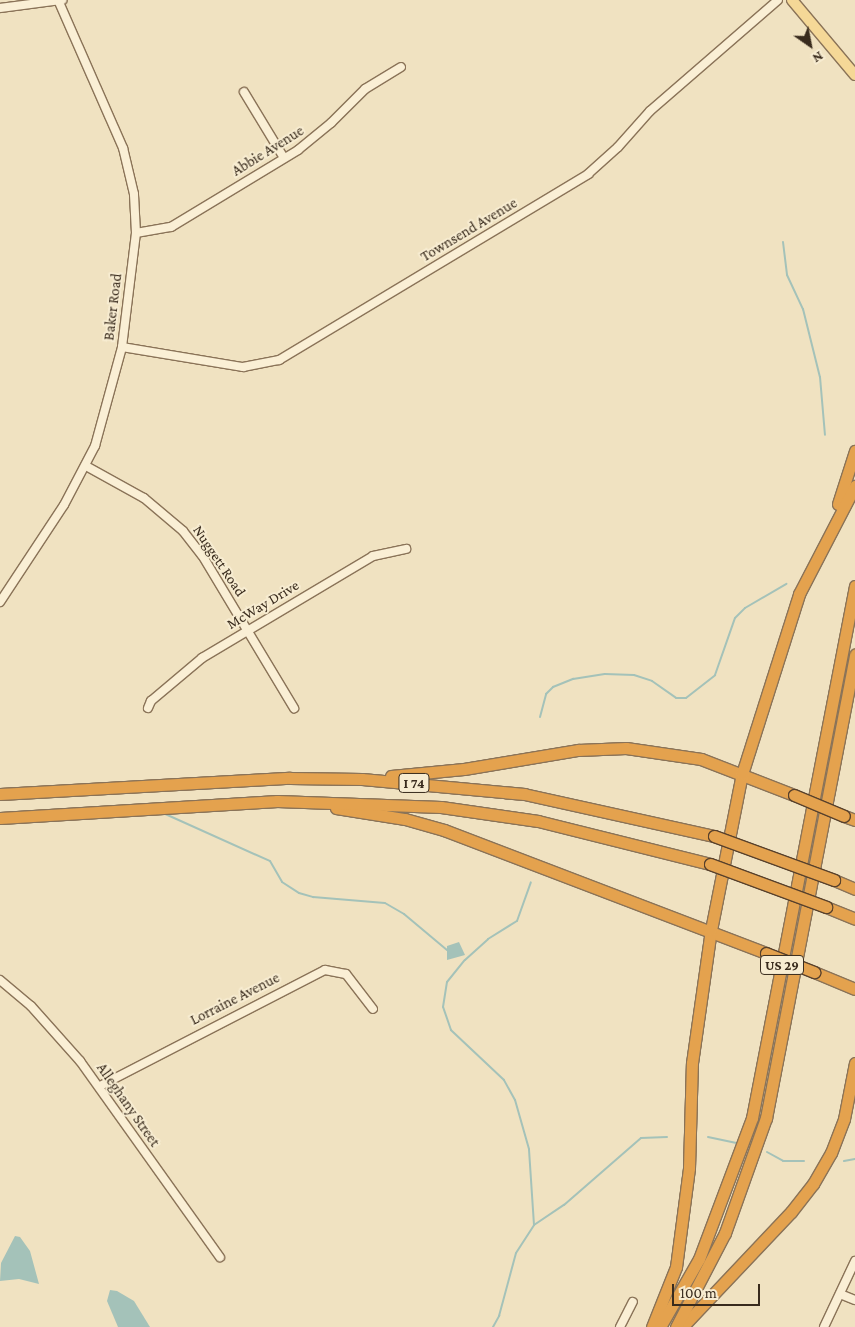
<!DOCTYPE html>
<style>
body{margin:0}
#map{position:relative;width:855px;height:1327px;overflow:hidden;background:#f0e2c1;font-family:"Crimson Pro",serif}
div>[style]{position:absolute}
.water>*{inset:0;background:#a4c2b9}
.stream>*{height:2px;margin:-1px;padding:0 1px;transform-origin:1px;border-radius:1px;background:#a4c2b9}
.roads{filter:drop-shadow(1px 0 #8a7358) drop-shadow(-1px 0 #8a7358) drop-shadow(0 1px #8a7358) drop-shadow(0 -1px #8a7358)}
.minor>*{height:8px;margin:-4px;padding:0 4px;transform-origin:4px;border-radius:4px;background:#faefd5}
.major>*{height:10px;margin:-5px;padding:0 5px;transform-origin:5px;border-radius:5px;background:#f5d897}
.highway>*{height:11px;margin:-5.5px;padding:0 5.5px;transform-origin:5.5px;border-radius:5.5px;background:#e4a24e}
.bridges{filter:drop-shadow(1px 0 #58412c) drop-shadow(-1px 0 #58412c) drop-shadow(0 1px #58412c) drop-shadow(0 -1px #58412c)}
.highway-bridge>*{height:11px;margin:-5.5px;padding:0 5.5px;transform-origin:5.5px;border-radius:5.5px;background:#e4a24e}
span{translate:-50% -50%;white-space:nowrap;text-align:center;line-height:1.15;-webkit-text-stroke:4px #f7ecd1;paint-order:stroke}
.shield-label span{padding:1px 4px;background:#f7ecd1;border:1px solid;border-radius:4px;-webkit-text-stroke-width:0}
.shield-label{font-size:14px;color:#392b1d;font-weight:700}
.street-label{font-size:15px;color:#392b1d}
.north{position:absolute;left:785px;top:20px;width:50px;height:50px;-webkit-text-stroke:4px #f7ecd1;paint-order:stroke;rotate:147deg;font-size:14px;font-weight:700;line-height:20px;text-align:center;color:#392b1d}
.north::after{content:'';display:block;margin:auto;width:18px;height:22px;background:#392b1d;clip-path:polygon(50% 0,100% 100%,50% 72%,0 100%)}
.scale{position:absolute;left:672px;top:1284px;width:88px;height:22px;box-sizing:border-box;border:2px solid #392b1d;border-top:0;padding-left:6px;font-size:15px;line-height:18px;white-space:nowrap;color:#392b1d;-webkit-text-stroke:4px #f7ecd1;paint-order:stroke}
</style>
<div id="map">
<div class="water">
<i style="clip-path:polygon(459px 942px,465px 955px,447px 960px,447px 946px)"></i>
<i style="clip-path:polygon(15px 1236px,20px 1237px,30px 1251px,39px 1284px,19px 1279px,0 1281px,1px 1263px)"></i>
<i style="clip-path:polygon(110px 1290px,117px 1291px,134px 1301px,150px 1327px,118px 1327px,107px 1301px)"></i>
</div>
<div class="stream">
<i style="left:783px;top:242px;width:33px;rotate:83deg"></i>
<i style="left:787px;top:275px;width:38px;rotate:65deg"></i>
<i style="left:803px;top:309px;width:70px;rotate:76deg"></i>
<i style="left:820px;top:377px;width:58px;rotate:85.1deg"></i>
<i style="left:540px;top:717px;width:24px;rotate:-75deg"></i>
<i style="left:546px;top:694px;width:10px;rotate:-45deg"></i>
<i style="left:553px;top:687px;width:22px;rotate:-22deg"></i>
<i style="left:573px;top:679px;width:32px;rotate:-9deg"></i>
<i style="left:605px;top:674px;width:29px;rotate:2deg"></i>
<i style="left:634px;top:675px;width:19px;rotate:18deg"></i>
<i style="left:652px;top:681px;width:29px;rotate:35deg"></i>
<i style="left:676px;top:698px;width:10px"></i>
<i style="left:686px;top:698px;width:37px;rotate:-38deg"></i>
<i style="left:715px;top:675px;width:60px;rotate:-70.7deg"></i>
<i style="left:735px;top:618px;width:14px;rotate:-45deg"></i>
<i style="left:745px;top:608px;width:48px;rotate:-30.3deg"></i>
<i style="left:163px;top:813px;width:117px;rotate:24.2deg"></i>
<i style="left:270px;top:861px;width:24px;rotate:60deg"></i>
<i style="left:282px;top:882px;width:20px;rotate:33deg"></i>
<i style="left:299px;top:893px;width:15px;rotate:16deg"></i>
<i style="left:313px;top:897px;width:72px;rotate:4.8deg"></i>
<i style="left:385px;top:903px;width:22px;rotate:30deg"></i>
<i style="left:404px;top:914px;width:56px;rotate:39.9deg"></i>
<i style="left:708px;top:1137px;width:29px;rotate:12deg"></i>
<i style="left:767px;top:1152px;width:18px;rotate:29deg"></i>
<i style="left:783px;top:1161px;width:21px"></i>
<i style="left:844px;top:1161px;width:11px;rotate:-10deg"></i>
<i style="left:534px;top:1225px;width:36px;rotate:-34deg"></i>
<i style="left:564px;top:1205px;width:102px;rotate:-41deg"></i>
<i style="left:641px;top:1138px;width:26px;rotate:-2deg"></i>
<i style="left:493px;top:1327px;width:13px;rotate:-61deg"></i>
<i style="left:499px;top:1316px;width:65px;rotate:-74.9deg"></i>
<i style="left:516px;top:1253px;width:33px;rotate:-57deg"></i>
<i style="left:534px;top:1225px;width:76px;rotate:-93.8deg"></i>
<i style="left:529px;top:1149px;width:51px;rotate:-105.9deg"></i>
<i style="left:515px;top:1100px;width:23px;rotate:-119deg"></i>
<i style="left:504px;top:1080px;width:73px;rotate:-136.7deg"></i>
<i style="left:451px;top:1030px;width:24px;rotate:-109deg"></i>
<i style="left:443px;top:1007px;width:25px;rotate:-81deg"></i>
<i style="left:447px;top:982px;width:28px;rotate:-51deg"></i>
<i style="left:465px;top:960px;width:31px;rotate:-42deg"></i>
<i style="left:488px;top:939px;width:34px;rotate:-32deg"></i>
<i style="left:517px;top:921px;width:41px;rotate:-70.3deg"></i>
</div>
<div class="roads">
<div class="minor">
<i style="left:0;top:8px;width:63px;rotate:-7.4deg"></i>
<i style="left:244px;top:92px;width:77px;rotate:58.8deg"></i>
<i style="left:136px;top:233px;width:36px;rotate:-10deg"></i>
<i style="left:171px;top:227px;width:149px;rotate:-31.2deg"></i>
<i style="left:298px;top:150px;width:43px;rotate:-39.3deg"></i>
<i style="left:331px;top:123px;width:48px;rotate:-45deg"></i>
<i style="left:365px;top:89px;width:42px;rotate:-31.4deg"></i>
<i style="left:122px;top:347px;width:123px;rotate:9.4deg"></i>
<i style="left:243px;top:367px;width:37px;rotate:-11deg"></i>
<i style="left:279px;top:360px;width:361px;rotate:-31deg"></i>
<i style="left:588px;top:174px;width:40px;rotate:-42deg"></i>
<i style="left:618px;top:147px;width:48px;rotate:-48.4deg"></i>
<i style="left:650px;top:111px;width:169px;rotate:-40.9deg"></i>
<i style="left:86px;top:466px;width:66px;rotate:28.9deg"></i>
<i style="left:144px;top:498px;width:51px;rotate:40.2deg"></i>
<i style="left:183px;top:531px;width:31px;rotate:52deg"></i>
<i style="left:202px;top:555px;width:179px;rotate:59deg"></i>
<i style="left:0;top:602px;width:116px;rotate:-56.6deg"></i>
<i style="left:64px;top:505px;width:67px;rotate:-62.3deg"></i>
<i style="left:95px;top:446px;width:103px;rotate:-74.7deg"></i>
<i style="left:122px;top:347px;width:115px;rotate:-83deg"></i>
<i style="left:136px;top:233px;width:39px;rotate:-93deg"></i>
<i style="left:134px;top:194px;width:47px;rotate:-103.4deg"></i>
<i style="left:123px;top:148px;width:162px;rotate:-113.7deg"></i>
<i style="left:148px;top:708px;width:8px;rotate:-67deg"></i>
<i style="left:151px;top:701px;width:67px;rotate:-40.1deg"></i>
<i style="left:202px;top:658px;width:199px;rotate:-30.8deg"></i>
<i style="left:373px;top:556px;width:34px;rotate:-12deg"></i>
<i style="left:0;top:980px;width:40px;rotate:40deg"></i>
<i style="left:31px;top:1006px;width:74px;rotate:48.3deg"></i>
<i style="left:80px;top:1061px;width:241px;rotate:54.5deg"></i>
<i style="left:100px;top:1086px;width:253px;rotate:-27.3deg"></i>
<i style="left:325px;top:970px;width:21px;rotate:11deg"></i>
<i style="left:346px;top:974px;width:44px;rotate:52.4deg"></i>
<i style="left:840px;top:1294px;width:16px;rotate:22deg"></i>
<i style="left:620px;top:1327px;width:28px;rotate:-63deg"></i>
<i style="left:824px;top:1327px;width:73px;rotate:-64.8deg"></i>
</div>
<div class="major">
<i style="left:792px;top:0;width:98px;rotate:50deg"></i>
</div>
<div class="highway">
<i style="left:838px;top:504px;width:56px;rotate:-72.2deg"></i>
<i style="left:391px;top:776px;width:73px;rotate:-5.5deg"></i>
<i style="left:464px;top:769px;width:116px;rotate:-9.5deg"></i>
<i style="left:578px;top:750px;width:48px;rotate:-2.4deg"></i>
<i style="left:626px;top:748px;width:76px;rotate:8.3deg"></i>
<i style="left:701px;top:759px;width:100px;rotate:21.2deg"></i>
<i style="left:0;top:794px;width:290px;rotate:-3.2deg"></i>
<i style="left:290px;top:778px;width:72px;rotate:0.8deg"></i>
<i style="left:362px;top:779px;width:163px;rotate:5.3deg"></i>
<i style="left:524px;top:794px;width:195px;rotate:12.5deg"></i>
<i style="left:336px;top:808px;width:70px;rotate:9.1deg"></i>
<i style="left:405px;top:819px;width:41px;rotate:15.8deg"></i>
<i style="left:444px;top:830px;width:345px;rotate:20.9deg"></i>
<i style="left:844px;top:816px;width:12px;rotate:20deg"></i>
<i style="left:0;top:818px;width:278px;rotate:-3.5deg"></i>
<i style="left:277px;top:801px;width:164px;rotate:2.1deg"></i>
<i style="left:441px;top:807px;width:98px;rotate:8.2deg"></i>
<i style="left:538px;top:821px;width:177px;rotate:14deg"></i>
<i style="left:834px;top:880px;width:23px;rotate:23deg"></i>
<i style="left:826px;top:907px;width:31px;rotate:22deg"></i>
<i style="left:814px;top:972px;width:44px;rotate:22.5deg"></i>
<i style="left:685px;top:1324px;width:154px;rotate:-46.6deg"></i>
<i style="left:791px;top:1212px;width:36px;rotate:-52deg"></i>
<i style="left:813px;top:1184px;width:36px;rotate:-60deg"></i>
<i style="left:831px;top:1153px;width:36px;rotate:-69deg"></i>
<i style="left:844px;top:1119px;width:57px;rotate:-78.9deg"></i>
<i style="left:652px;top:1327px;width:65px;rotate:-68.2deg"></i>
<i style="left:676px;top:1267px;width:100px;rotate:-82.5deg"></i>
<i style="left:689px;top:1168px;width:105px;rotate:-88.4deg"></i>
<i style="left:692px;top:1063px;width:134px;rotate:-81.9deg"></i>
<i style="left:711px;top:930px;width:159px;rotate:-78.8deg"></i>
<i style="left:742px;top:774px;width:189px;rotate:-72.4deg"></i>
<i style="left:799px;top:594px;width:122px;rotate:-62.6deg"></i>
<i style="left:660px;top:1327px;width:78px;rotate:-60.2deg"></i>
<i style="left:699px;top:1259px;width:151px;rotate:-69.4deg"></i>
<i style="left:752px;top:1118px;width:542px;rotate:-79.04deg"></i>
<i style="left:676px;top:1327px;width:106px;rotate:-62.5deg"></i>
<i style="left:725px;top:1233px;width:122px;rotate:-70.4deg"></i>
<i style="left:766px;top:1118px;width:472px;rotate:-79.1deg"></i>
</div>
</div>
<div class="bridges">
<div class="highway-bridge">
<i style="left:794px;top:795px;width:54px;rotate:22.8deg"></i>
<i style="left:714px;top:836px;width:128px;rotate:20.1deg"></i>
<i style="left:710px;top:864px;width:124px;rotate:20.3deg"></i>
<i style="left:766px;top:953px;width:52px;rotate:21.6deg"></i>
</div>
</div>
<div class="shield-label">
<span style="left:414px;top:783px">I 74</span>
<span style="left:782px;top:965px">US 29</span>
</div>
<div class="street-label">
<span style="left:268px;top:151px;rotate:-32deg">Abbie Avenue</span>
<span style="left:469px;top:230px;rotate:-31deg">Townsend Avenue</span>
<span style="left:113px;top:307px;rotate:-83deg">Baker Road</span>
<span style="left:219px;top:561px;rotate:56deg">Nuggett Road</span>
<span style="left:263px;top:605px;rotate:-31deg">McWay Drive</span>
<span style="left:235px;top:999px;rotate:-27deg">Lorraine Avenue</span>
<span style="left:128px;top:1105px;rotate:55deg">Alleghany Street</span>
</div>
<div class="north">N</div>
<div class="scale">100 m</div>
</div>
